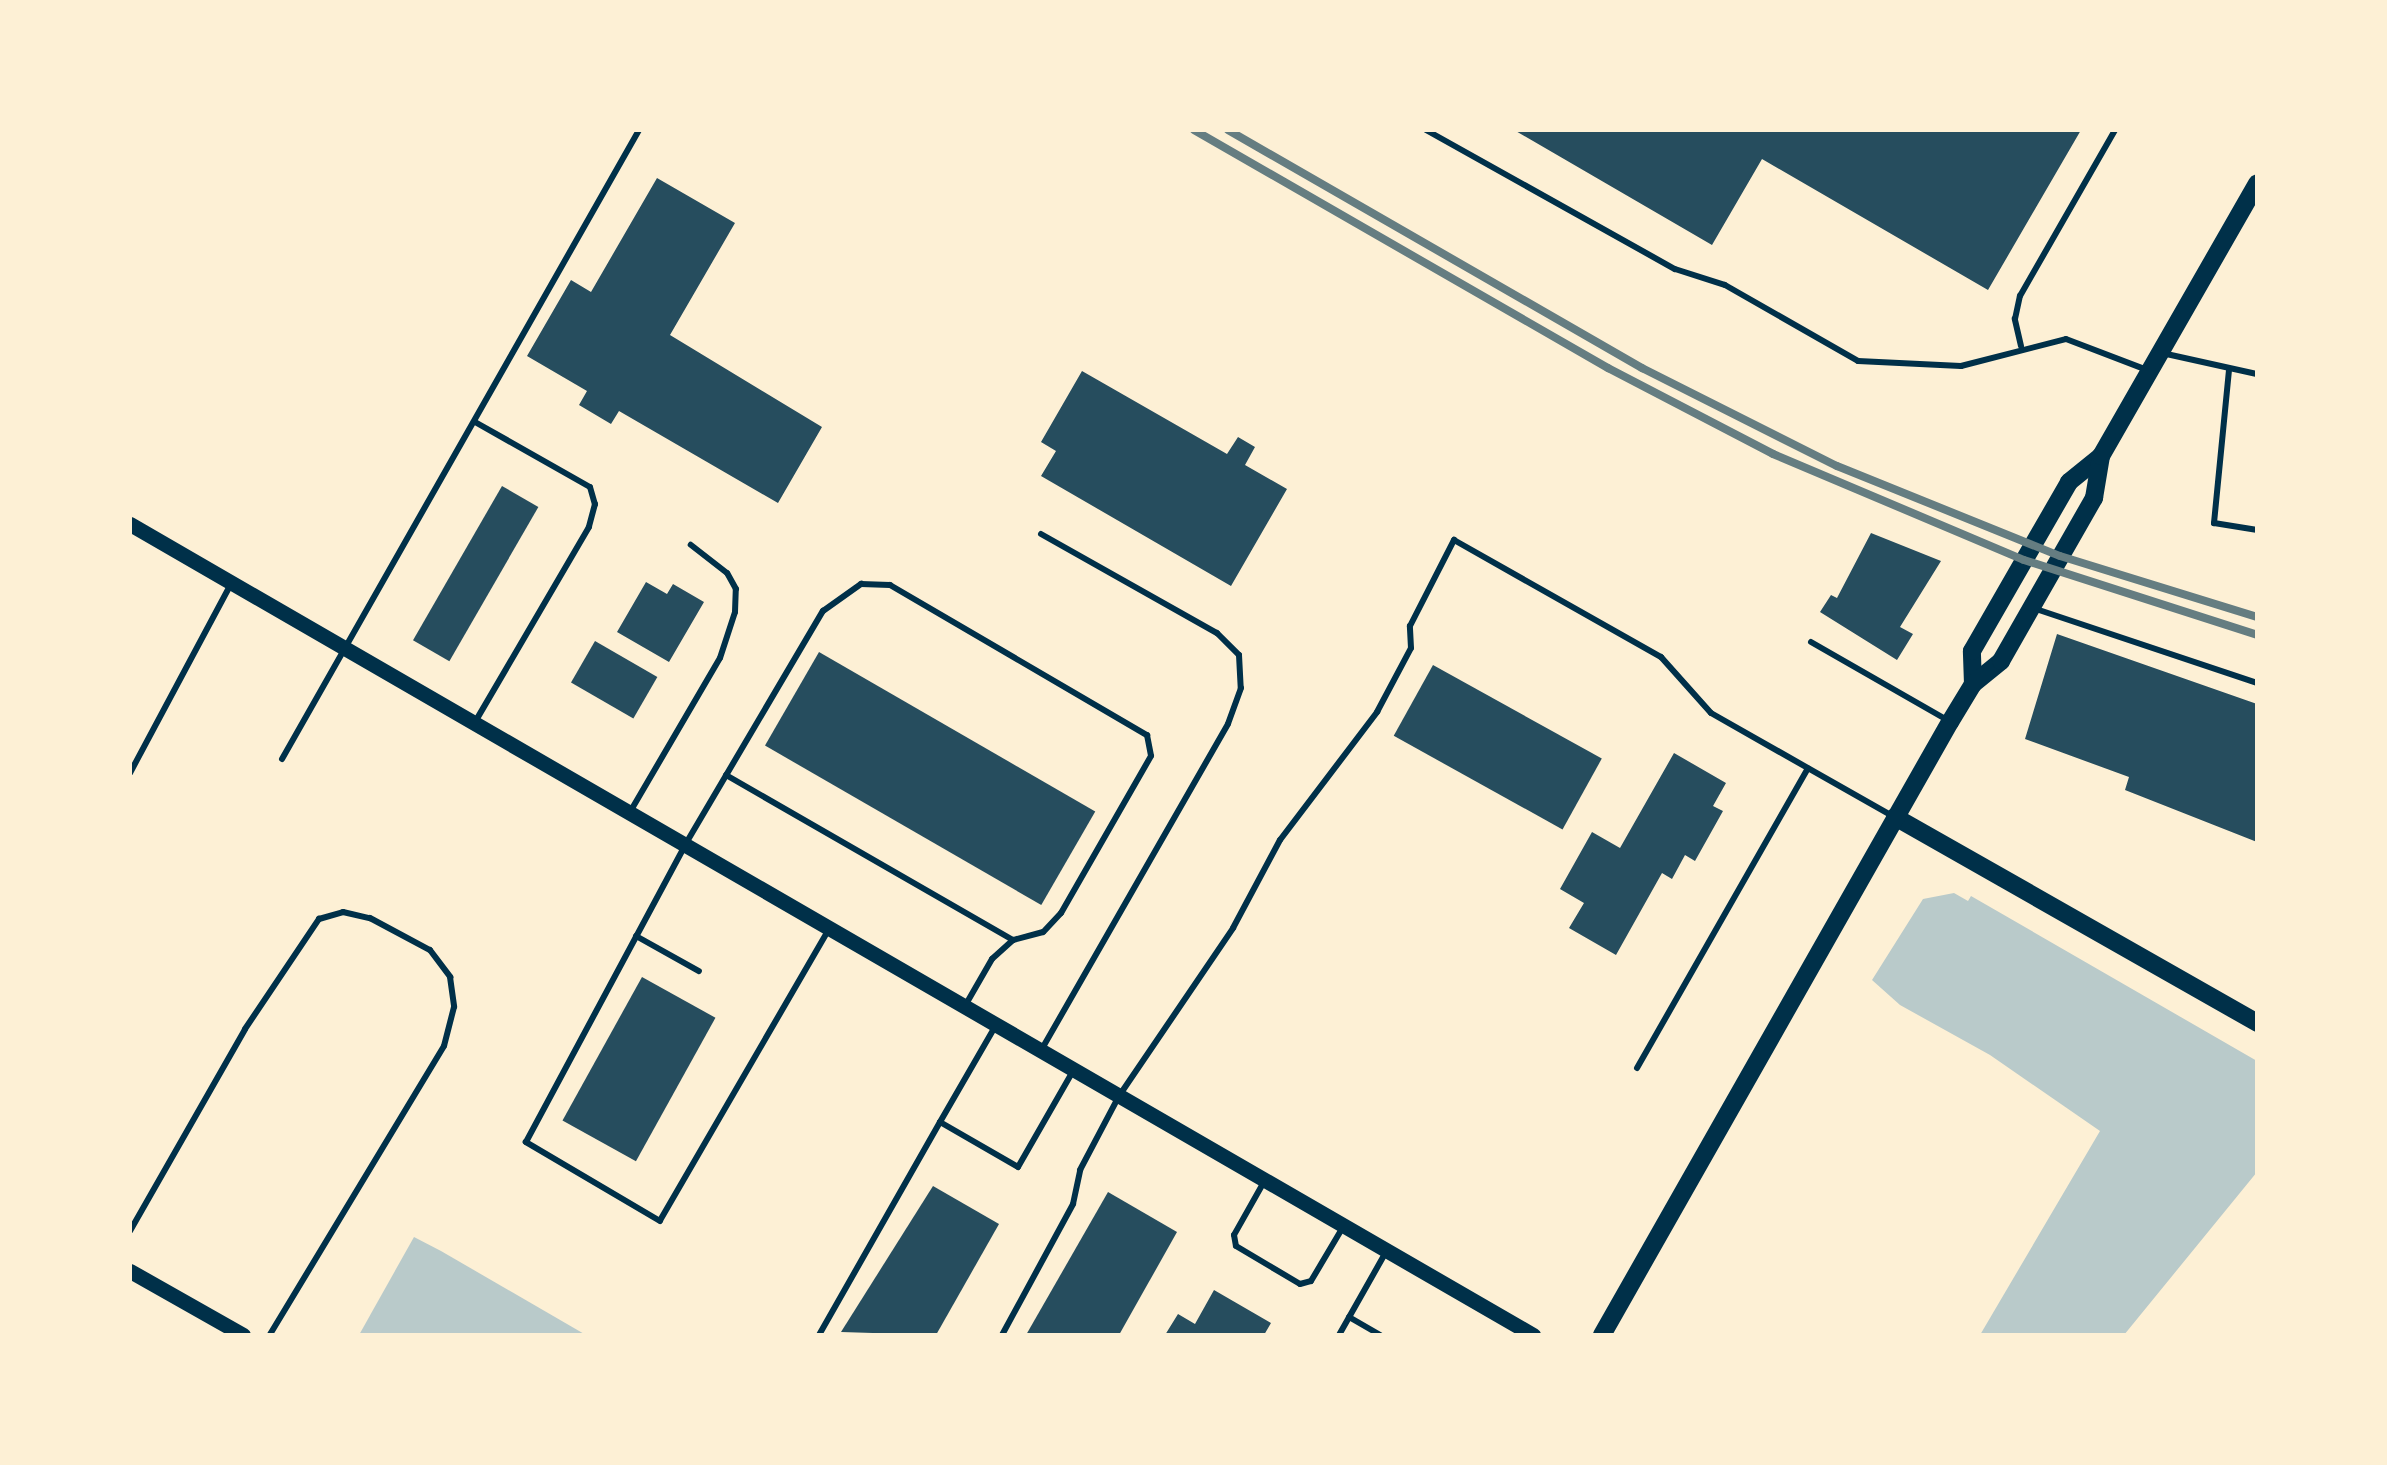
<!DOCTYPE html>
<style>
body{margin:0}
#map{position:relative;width:2387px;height:1465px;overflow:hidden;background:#fdf0d5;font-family:"IBM Plex Serif",serif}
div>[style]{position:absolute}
.green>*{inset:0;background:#b9caca}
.building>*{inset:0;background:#264d5e;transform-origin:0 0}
.service>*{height:6px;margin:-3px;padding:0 3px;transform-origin:3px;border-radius:3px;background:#003049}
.tertiary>*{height:15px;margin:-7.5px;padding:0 7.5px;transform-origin:7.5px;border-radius:7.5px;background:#003049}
.secondary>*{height:18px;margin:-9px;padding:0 9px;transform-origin:9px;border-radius:9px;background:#003049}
.rail>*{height:8px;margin:-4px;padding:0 4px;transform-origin:4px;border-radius:4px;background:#657d81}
span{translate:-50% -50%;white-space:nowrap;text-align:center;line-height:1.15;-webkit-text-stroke:10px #fdf0d5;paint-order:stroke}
.frame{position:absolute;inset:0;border:132px solid #fdf0d5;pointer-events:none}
</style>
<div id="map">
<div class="green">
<i style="clip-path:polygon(1954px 893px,1968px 901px,1971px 896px,2257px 1061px,2257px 1172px,2124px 1335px,1980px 1335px,2100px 1131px,1990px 1055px,1900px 1005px,1872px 980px,1923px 899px)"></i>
<i style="clip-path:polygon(414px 1237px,441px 1251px,586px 1335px,359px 1335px)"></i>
</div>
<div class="building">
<i style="clip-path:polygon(1514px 130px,2081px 130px,1988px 290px,1762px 159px,1712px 245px)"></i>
<i style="clip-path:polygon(657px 178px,735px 223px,670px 335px,822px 427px,778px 503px,619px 411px,611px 424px,579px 405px,587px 391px,527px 356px,571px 280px,591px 292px)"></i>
<i style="clip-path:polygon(1082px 371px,1227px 454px,1238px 437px,1255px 447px,1245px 465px,1287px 489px,1231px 586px,1041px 476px,1056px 451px,1041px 442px)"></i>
<i style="left:502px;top:486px;width:42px;height:178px;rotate:30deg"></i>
<i style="clip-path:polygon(1871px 533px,1941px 561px,1900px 627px,1913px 634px,1897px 660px,1820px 612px,1831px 595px,1837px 598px)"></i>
<i style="clip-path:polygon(646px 582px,667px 594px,673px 584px,704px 602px,669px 662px,617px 632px)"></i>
<i style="clip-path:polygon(2057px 634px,2257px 704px,2257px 842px,2125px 790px,2129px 777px,2025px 739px)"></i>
<i style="left:595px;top:641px;width:72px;height:48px;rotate:30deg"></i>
<i style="left:819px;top:652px;width:319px;height:108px;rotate:30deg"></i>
<i style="left:1433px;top:665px;width:193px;height:81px;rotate:29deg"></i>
<i style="clip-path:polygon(1674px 753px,1726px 783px,1713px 806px,1723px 811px,1695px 861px,1685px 855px,1672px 879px,1662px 873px,1616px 955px,1569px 928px,1584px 903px,1560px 889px,1592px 832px,1620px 848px)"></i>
<i style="left:642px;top:977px;width:84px;height:164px;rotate:29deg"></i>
<i style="clip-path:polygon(933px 1186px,999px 1224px,936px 1335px,841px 1332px)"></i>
<i style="clip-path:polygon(1108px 1192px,1177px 1232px,1119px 1335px,1026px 1335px)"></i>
<i style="clip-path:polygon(1214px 1290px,1271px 1323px,1264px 1335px,1165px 1335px,1178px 1314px,1195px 1324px)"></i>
</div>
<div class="service">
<i style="left:1426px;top:130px;width:285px;rotate:29.2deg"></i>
<i style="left:1675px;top:269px;width:52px;rotate:17.7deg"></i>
<i style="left:1725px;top:285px;width:153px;rotate:29.7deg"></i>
<i style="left:1858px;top:361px;width:103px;rotate:2.8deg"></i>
<i style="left:1961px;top:366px;width:108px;rotate:-14.4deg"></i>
<i style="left:2066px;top:339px;width:90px;rotate:20.9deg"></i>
<i style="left:2021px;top:346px;width:28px;rotate:-103deg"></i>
<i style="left:2015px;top:319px;width:24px;rotate:-78deg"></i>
<i style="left:2020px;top:296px;width:191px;rotate:-60.2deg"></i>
<i style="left:2162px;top:353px;width:97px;rotate:12.5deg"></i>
<i style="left:2229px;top:370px;width:154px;rotate:95.6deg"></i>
<i style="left:2214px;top:523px;width:44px;rotate:9.2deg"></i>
<i style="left:475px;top:422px;width:132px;rotate:29.5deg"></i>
<i style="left:590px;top:487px;width:18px;rotate:74deg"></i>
<i style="left:595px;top:504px;width:24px;rotate:105deg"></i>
<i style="left:589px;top:527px;width:226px;rotate:120.3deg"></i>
<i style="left:1041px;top:534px;width:202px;rotate:29.4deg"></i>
<i style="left:1217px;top:633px;width:31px;rotate:45deg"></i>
<i style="left:1239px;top:655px;width:33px;rotate:87deg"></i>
<i style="left:1241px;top:688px;width:38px;rotate:110deg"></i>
<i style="left:1228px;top:724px;width:376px;rotate:119.8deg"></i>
<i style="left:2033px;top:608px;width:236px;rotate:18.5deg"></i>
<i style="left:1811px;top:642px;width:159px;rotate:29.8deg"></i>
<i style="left:282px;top:759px;width:723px;rotate:-60.42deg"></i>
<i style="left:130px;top:773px;width:214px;rotate:-61.9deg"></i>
<i style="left:726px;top:775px;width:331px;rotate:29.9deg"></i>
<i style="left:630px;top:812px;width:178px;rotate:-59.7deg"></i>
<i style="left:720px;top:658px;width:48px;rotate:-71.9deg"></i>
<i style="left:735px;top:612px;width:23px;rotate:-88deg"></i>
<i style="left:736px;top:589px;width:18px;rotate:-119deg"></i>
<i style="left:727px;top:573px;width:46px;rotate:-142.1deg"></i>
<i style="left:829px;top:929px;width:337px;rotate:120.1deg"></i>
<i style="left:660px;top:1221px;width:156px;rotate:-149.5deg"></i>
<i style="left:526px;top:1142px;width:337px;rotate:-61.8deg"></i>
<i style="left:685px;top:845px;width:272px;rotate:-59.5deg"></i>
<i style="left:823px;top:611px;width:47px;rotate:-35.4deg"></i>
<i style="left:861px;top:584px;width:29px;rotate:2deg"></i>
<i style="left:890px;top:585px;width:298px;rotate:30.3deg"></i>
<i style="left:1147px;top:735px;width:21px;rotate:79deg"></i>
<i style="left:1151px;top:756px;width:181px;rotate:119.8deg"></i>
<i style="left:1061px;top:913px;width:26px;rotate:133deg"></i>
<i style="left:1043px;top:932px;width:31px;rotate:165deg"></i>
<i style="left:1013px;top:940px;width:28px;rotate:138deg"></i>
<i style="left:992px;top:959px;width:54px;rotate:119.9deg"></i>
<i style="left:636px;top:936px;width:72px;rotate:29.1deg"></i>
<i style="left:996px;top:1025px;width:112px;rotate:120deg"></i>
<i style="left:940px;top:1122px;width:90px;rotate:30deg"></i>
<i style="left:1018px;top:1167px;width:111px;rotate:-60.2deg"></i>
<i style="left:1637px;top:1068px;width:345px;rotate:-60.3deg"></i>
<i style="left:1265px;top:1180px;width:63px;rotate:119.4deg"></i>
<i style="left:1234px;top:1235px;width:11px;rotate:80deg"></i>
<i style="left:1236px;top:1246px;width:74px;rotate:30.7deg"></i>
<i style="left:1300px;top:1284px;width:11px;rotate:-15deg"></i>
<i style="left:1311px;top:1281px;width:63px;rotate:-59.3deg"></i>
<i style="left:130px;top:1231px;width:232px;rotate:-60.3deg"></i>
<i style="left:245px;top:1029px;width:133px;rotate:-56.1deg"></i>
<i style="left:319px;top:919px;width:25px;rotate:-16deg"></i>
<i style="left:343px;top:912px;width:28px;rotate:13deg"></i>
<i style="left:370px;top:918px;width:68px;rotate:28.1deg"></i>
<i style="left:430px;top:950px;width:34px;rotate:53deg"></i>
<i style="left:450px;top:977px;width:30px;rotate:82deg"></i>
<i style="left:454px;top:1007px;width:40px;rotate:104.4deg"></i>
<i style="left:444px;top:1046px;width:337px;rotate:121.1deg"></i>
<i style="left:1349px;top:1317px;width:36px;rotate:30deg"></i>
<i style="left:819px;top:1335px;width:245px;rotate:-60.4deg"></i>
<i style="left:1002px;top:1335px;width:149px;rotate:-61.5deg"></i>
<i style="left:1073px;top:1204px;width:35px;rotate:-78deg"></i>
<i style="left:1080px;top:1170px;width:84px;rotate:-62.2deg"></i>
<i style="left:1119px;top:1096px;width:203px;rotate:-55.8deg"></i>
<i style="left:1233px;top:928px;width:100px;rotate:-61.9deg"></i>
<i style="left:1280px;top:840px;width:161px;rotate:-52.8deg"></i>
<i style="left:1377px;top:712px;width:72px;rotate:-62deg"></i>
<i style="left:1411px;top:648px;width:22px;rotate:-93deg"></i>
<i style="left:1410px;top:626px;width:97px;rotate:-62.9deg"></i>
<i style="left:1454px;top:540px;width:238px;rotate:29.5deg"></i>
<i style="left:1661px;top:657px;width:75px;rotate:48.2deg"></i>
<i style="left:1711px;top:713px;width:210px;rotate:29.6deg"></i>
<i style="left:1339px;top:1335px;width:95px;rotate:-60.5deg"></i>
</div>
<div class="tertiary">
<i style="left:130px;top:524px;width:1621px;rotate:30.03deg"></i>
<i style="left:130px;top:1271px;width:130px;rotate:29.5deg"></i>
</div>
<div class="secondary">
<i style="left:1973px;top:684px;width:33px;rotate:-92deg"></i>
<i style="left:1972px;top:651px;width:195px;rotate:-60.1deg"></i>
<i style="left:2069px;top:482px;width:41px;rotate:-39.1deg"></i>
<i style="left:1895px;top:817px;width:417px;rotate:29.6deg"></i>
<i style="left:1602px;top:1335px;width:705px;rotate:-60.42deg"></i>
<i style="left:1950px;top:722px;width:44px;rotate:-58.8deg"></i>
<i style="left:1973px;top:684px;width:36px;rotate:-39deg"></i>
<i style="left:2001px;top:661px;width:188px;rotate:-60.3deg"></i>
<i style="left:2094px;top:498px;width:43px;rotate:-80.5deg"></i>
<i style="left:2101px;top:456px;width:314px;rotate:-60.2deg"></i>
</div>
<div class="rail">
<i style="left:1194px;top:130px;width:478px;rotate:29.9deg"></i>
<i style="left:1608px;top:368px;width:186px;rotate:27.5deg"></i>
<i style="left:1773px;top:454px;width:272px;rotate:22.9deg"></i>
<i style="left:2024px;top:560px;width:245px;rotate:17.8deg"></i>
<i style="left:1228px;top:130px;width:478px;rotate:29.9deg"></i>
<i style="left:1642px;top:368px;width:218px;rotate:26.7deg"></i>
<i style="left:1837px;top:466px;width:240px;rotate:22deg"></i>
<i style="left:2060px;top:556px;width:206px;rotate:17.2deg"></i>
</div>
<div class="frame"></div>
</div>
